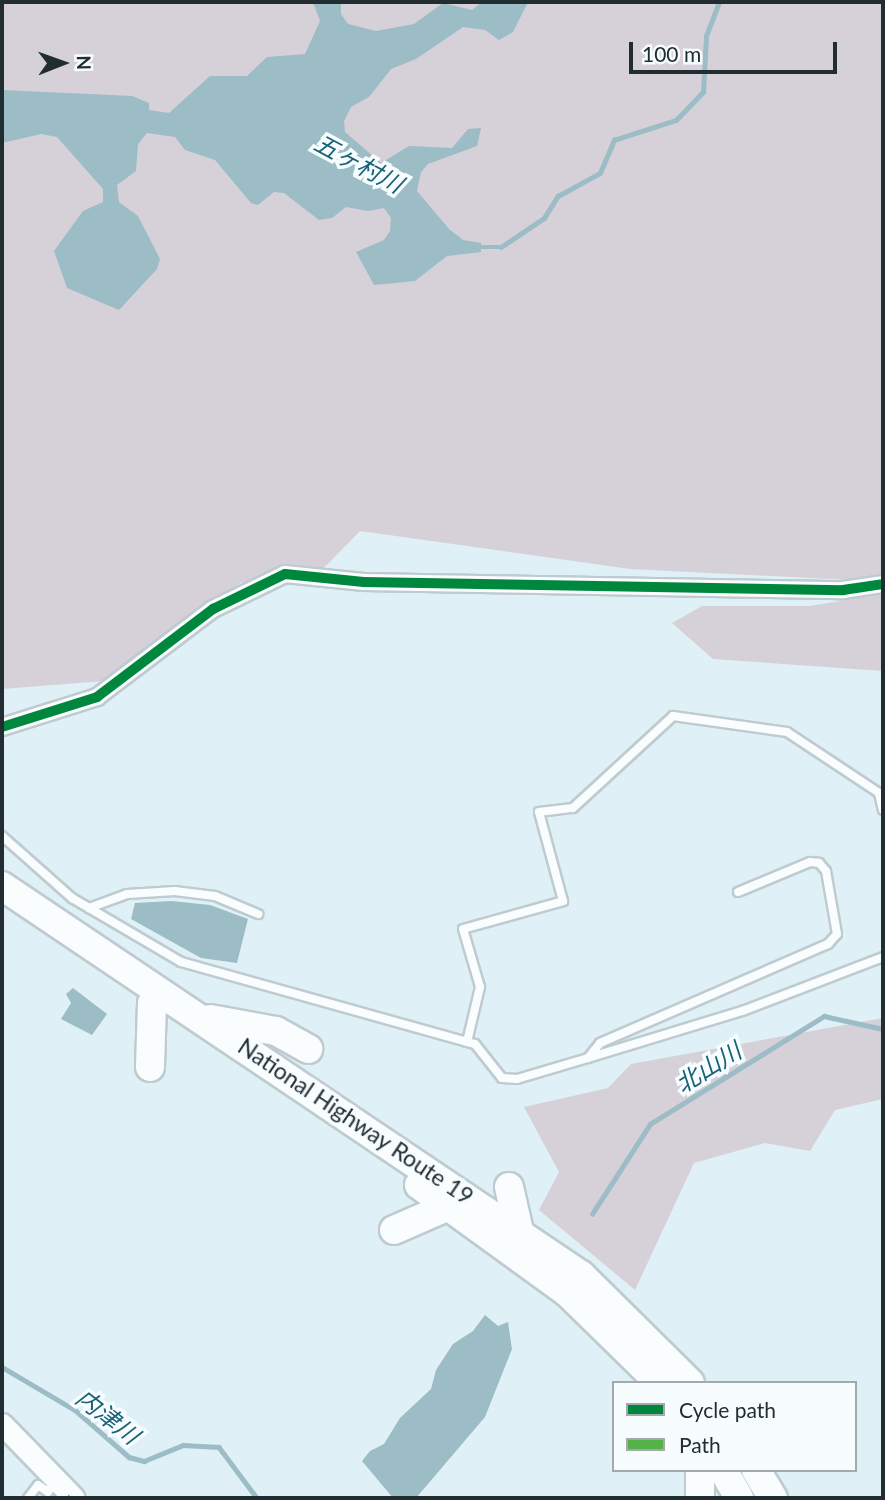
<!DOCTYPE html>
<meta charset="utf-8">
<style>
body{margin:0}
#map{position:relative;width:885px;height:1500px;overflow:hidden;background:#dff0f6;font-family:Lato,"Noto Sans JP",sans-serif}
div>[style]{position:absolute}
.green>*{inset:0;background:#d6d0d9}
.water>*{inset:0;background:#9cbcc6}
.stream>*{height:4.5px;margin:-2.25px;padding:0 2.25px;transform-origin:2.25px;border-radius:2.25px;background:#9cbcc6}
.roads{filter:drop-shadow(2px 0 #becbd0) drop-shadow(-2px 0 #becbd0) drop-shadow(0 2px #becbd0) drop-shadow(0 -2px #becbd0)}
.lane>*{height:8px;margin:-4px;padding:0 4px;transform-origin:4px;border-radius:4px;background:#fafdfe}
.street>*{height:16px;margin:-8px;padding:0 8px;transform-origin:8px;border-radius:8px;background:#fafdfe}
.secondary>*{height:21px;margin:-10.5px;padding:0 10.5px;transform-origin:10.5px;border-radius:10.5px;background:#fafdfe}
.highway>*{height:28px;margin:-14px;padding:0 14px;transform-origin:14px;border-radius:14px;background:#fafdfe}
.quiet>*{height:9px;margin-top:-4.5px;transform-origin:0;background:repeating-linear-gradient(90deg,#55b246 0 18px,transparent 0 27px)}
.cycleway>*{height:10px;margin:-5px;padding:0 5px;transform-origin:5px;border-radius:5px;background:#00873e}
span{translate:-50% -50%;white-space:nowrap;text-align:center;line-height:1.15;-webkit-text-stroke:7px #f7fdff;paint-order:stroke}
.street-label{font-size:23px;color:#222d31}
.water-label{font-size:24px;color:#196175;font-style:italic}
.frame{position:absolute;inset:0;border:4px solid #222d31;pointer-events:none}
.legend{position:absolute;left:612px;top:1381px;width:245px;height:91px;box-sizing:border-box;background:#f7fdff;border:2px solid #a2aaad;margin:0;padding:9px 12px;list-style:none;font-size:21px;color:#222d31}
.legend li{display:flex;align-items:center;gap:14px;height:35px}
.legend b{width:35px;border:2px solid #a2aaad}
.north{position:absolute;left:28px;top:28px;width:70px;height:70px;-webkit-text-stroke:5px #f7fdff;paint-order:stroke;rotate:89deg;font-size:19px;font-weight:700;line-height:28px;text-align:center;color:#222d31}
.north::after{content:'';display:block;margin:auto;width:24px;height:32px;background:#222d31;clip-path:polygon(50% 0,100% 100%,50% 72%,0 100%)}
.scale{position:absolute;left:629px;top:42px;width:208px;height:32px;box-sizing:border-box;border:4px solid #222d31;border-top:0;padding-left:9px;font-size:21px;line-height:24px;white-space:nowrap;color:#222d31;-webkit-text-stroke:5px #f7fdff;paint-order:stroke}
</style>
<div id="map">
<div class="green">
<i style="clip-path:polygon(2px 2px,883px 2px,883px 575px,850px 580px,630px 569px,360px 531px,321px 571px,291px 570px,240px 583px,104px 681px,2px 689px)"></i>
<i style="clip-path:polygon(883px 594px,883px 671px,713px 659px,672px 623px,702px 606px,810px 606px)"></i>
<i style="clip-path:polygon(883px 1018px,883px 1099px,835px 1110px,810px 1151px,765px 1143px,694px 1163px,635px 1290px,539px 1210px,559px 1172px,524px 1107px,608px 1088px,631px 1064px)"></i>
</div>
<div class="water">
<i style="clip-path:polygon(313px 2px,341px 2px,341px 14px,348px 24px,376px 31px,414px 24px,443px 3px,472px 10px,482px 2px,528px 2px,513px 32px,499px 40px,485px 30px,463px 27px,416px 59px,391px 69px,369px 97px,351px 107px,344px 121px,345px 132px,381px 163px,409px 146px,452px 148px,468px 129px,481px 128px,477px 146px,428px 164px,421px 172px,417px 191px,449px 229px,463px 240px,481px 243px,481px 252px,447px 256px,415px 281px,374px 285px,356px 252px,384px 240px,390px 231px,391px 218px,384px 208px,368px 211px,346px 207px,332px 218px,319px 220px,284px 193px,274px 192px,258px 205px,251px 203px,215px 160px,185px 150px,175px 137px,147px 133px,138px 144px,136px 171px,117px 185px,119px 202px,138px 216px,160px 259px,157px 269px,119px 310px,67px 288px,54px 251px,83px 211px,103px 202px,103px 189px,57px 137px,41px 134px,2px 143px,2px 90px,132px 96px,149px 103px,149px 110px,169px 113px,210px 76px,247px 76px,267px 57px,305px 54px,320px 21px)"></i>
<i style="clip-path:polygon(172px 901px,210px 905px,248px 919px,237px 963px,201px 958px,131px 919px,135px 903px)"></i>
<i style="clip-path:polygon(73px 988px,107px 1014px,92px 1035px,61px 1019px,71px 1003px,66px 994px)"></i>
<i style="clip-path:polygon(485px 1315px,498px 1326px,508px 1322px,512px 1349px,485px 1417px,416px 1498px,393px 1498px,362px 1461px,370px 1451px,384px 1444px,400px 1418px,431px 1389px,436px 1370px,453px 1344px,473px 1331px)"></i>
</div>
<div class="stream">
<i style="left:478px;top:247px;width:23px"></i>
<i style="left:501px;top:247px;width:52px;rotate:-34deg"></i>
<i style="left:544px;top:218px;width:26px;rotate:-58deg"></i>
<i style="left:558px;top:196px;width:48px;rotate:-28.7deg"></i>
<i style="left:600px;top:173px;width:36px;rotate:-67deg"></i>
<i style="left:614px;top:140px;width:65px;rotate:-17.9deg"></i>
<i style="left:676px;top:120px;width:39px;rotate:-46deg"></i>
<i style="left:703px;top:92px;width:56px;rotate:-86.9deg"></i>
<i style="left:706px;top:36px;width:36px;rotate:-69deg"></i>
<i style="left:592px;top:1214px;width:107px;rotate:-57.2deg"></i>
<i style="left:650px;top:1124px;width:205px;rotate:-31.8deg"></i>
<i style="left:824px;top:1016px;width:60px;rotate:12.4deg"></i>
<i style="left:2px;top:1367px;width:85px;rotate:30.5deg"></i>
<i style="left:75px;top:1410px;width:72px;rotate:41deg"></i>
<i style="left:129px;top:1457px;width:16px;rotate:15deg"></i>
<i style="left:144px;top:1461px;width:42px;rotate:-22.3deg"></i>
<i style="left:183px;top:1445px;width:36px;rotate:3deg"></i>
<i style="left:219px;top:1447px;width:64px;rotate:53.3deg"></i>
</div>
<div class="roads">
<div class="lane">
<i style="left:2px;top:836px;width:94px;rotate:41.5deg"></i>
<i style="left:72px;top:898px;width:126px;rotate:30.4deg"></i>
<i style="left:181px;top:962px;width:305px;rotate:15.6deg"></i>
<i style="left:475px;top:1044px;width:43px;rotate:51.5deg"></i>
<i style="left:502px;top:1078px;width:15px;rotate:4deg"></i>
<i style="left:517px;top:1079px;width:74px;rotate:-16.5deg"></i>
<i style="left:588px;top:1058px;width:19px;rotate:-51deg"></i>
<i style="left:600px;top:1043px;width:249px;rotate:-23.5deg"></i>
<i style="left:828px;top:944px;width:13px;rotate:-48deg"></i>
<i style="left:837px;top:934px;width:64px;rotate:-99.9deg"></i>
<i style="left:826px;top:871px;width:11px;rotate:-131deg"></i>
<i style="left:819px;top:863px;width:9px;rotate:-174deg"></i>
<i style="left:810px;top:862px;width:78px;rotate:157.4deg"></i>
<i style="left:89px;top:908px;width:40px;rotate:-20.2deg"></i>
<i style="left:127px;top:894px;width:48px;rotate:-3.6deg"></i>
<i style="left:175px;top:891px;width:40px;rotate:7.1deg"></i>
<i style="left:215px;top:896px;width:47px;rotate:22.7deg"></i>
<i style="left:467px;top:1042px;width:57px;rotate:-76.7deg"></i>
<i style="left:480px;top:987px;width:60px;rotate:-106.3deg"></i>
<i style="left:463px;top:929px;width:104px;rotate:-15.6deg"></i>
<i style="left:563px;top:901px;width:92px;rotate:-105.1deg"></i>
<i style="left:539px;top:812px;width:34px;rotate:-7deg"></i>
<i style="left:573px;top:808px;width:136px;rotate:-42.6deg"></i>
<i style="left:673px;top:716px;width:115px;rotate:8deg"></i>
<i style="left:787px;top:732px;width:110px;rotate:33.5deg"></i>
<i style="left:879px;top:793px;width:17px;rotate:77deg"></i>
<i style="left:588px;top:1058px;width:164px;rotate:-17deg"></i>
<i style="left:745px;top:1010px;width:148px;rotate:-21deg"></i>
<i style="left:28px;top:1498px;width:16px;rotate:-52deg"></i>
<i style="left:38px;top:1485px;width:12px;rotate:35deg"></i>
<i style="left:48px;top:1492px;width:14px;rotate:-56deg"></i>
</div>
<div class="street">
<i style="left:2px;top:727px;width:100px;rotate:-17.5deg"></i>
<i style="left:97px;top:697px;width:146px;rotate:-37.2deg"></i>
<i style="left:213px;top:609px;width:80px;rotate:-25.9deg"></i>
<i style="left:285px;top:574px;width:79px;rotate:5.8deg"></i>
<i style="left:364px;top:582px;width:479px;rotate:1deg"></i>
<i style="left:843px;top:590px;width:40px;rotate:-8.5deg"></i>
</div>
<div class="secondary">
<i style="left:2px;top:1424px;width:103px;rotate:45.8deg"></i>
</div>
<div class="highway">
<i style="left:2px;top:886px;width:698px;rotate:33.9deg"></i>
<i style="left:581px;top:1275px;width:153px;rotate:44.7deg"></i>
<i style="left:210px;top:1019px;width:67px;rotate:10.3deg"></i>
<i style="left:276px;top:1031px;width:37px;rotate:29deg"></i>
<i style="left:150px;top:1067px;width:64px;rotate:-88.2deg"></i>
<i style="left:419px;top:1185px;width:183px;rotate:35.9deg"></i>
<i style="left:567px;top:1292px;width:130px;rotate:44.4deg"></i>
<i style="left:509px;top:1187px;width:45px;rotate:77.2deg"></i>
<i style="left:394px;top:1230px;width:60px;rotate:-23.6deg"></i>
<i style="left:700px;top:1470px;width:28px;rotate:90deg"></i>
<i style="left:723px;top:1470px;width:32px;rotate:60deg"></i>
<i style="left:756px;top:1470px;width:33px;rotate:59deg"></i>
</div>
</div>
<div class="quiet">
<i style="left:71px;top:1498px;width:1px;rotate:-45deg"></i>
</div>
<div class="cycleway">
<i style="left:2px;top:727px;width:100px;rotate:-17.5deg"></i>
<i style="left:97px;top:697px;width:146px;rotate:-37.2deg"></i>
<i style="left:213px;top:609px;width:80px;rotate:-25.9deg"></i>
<i style="left:285px;top:574px;width:79px;rotate:5.8deg"></i>
<i style="left:364px;top:582px;width:479px;rotate:1deg"></i>
<i style="left:843px;top:590px;width:40px;rotate:-8.5deg"></i>
</div>
<div class="street-label">
<span style="left:356px;top:1121px;rotate:34deg">National Highway Route 19</span>
</div>
<div class="water-label">
<span style="left:359px;top:163px;rotate:28deg">五ヶ村川</span>
<span style="left:708px;top:1067px;rotate:-32deg">北山川</span>
<span style="left:108px;top:1416px;rotate:38deg">内津川</span>
</div>
<div class="frame"></div>
<ul class="legend">
<li><b style="height:9px;background:#00873e"></b>Cycle path</li>
<li><b style="height:9px;background:#55b246"></b>Path</li>
</ul>
<div class="north">N</div>
<div class="scale">100 m</div>
</div>
